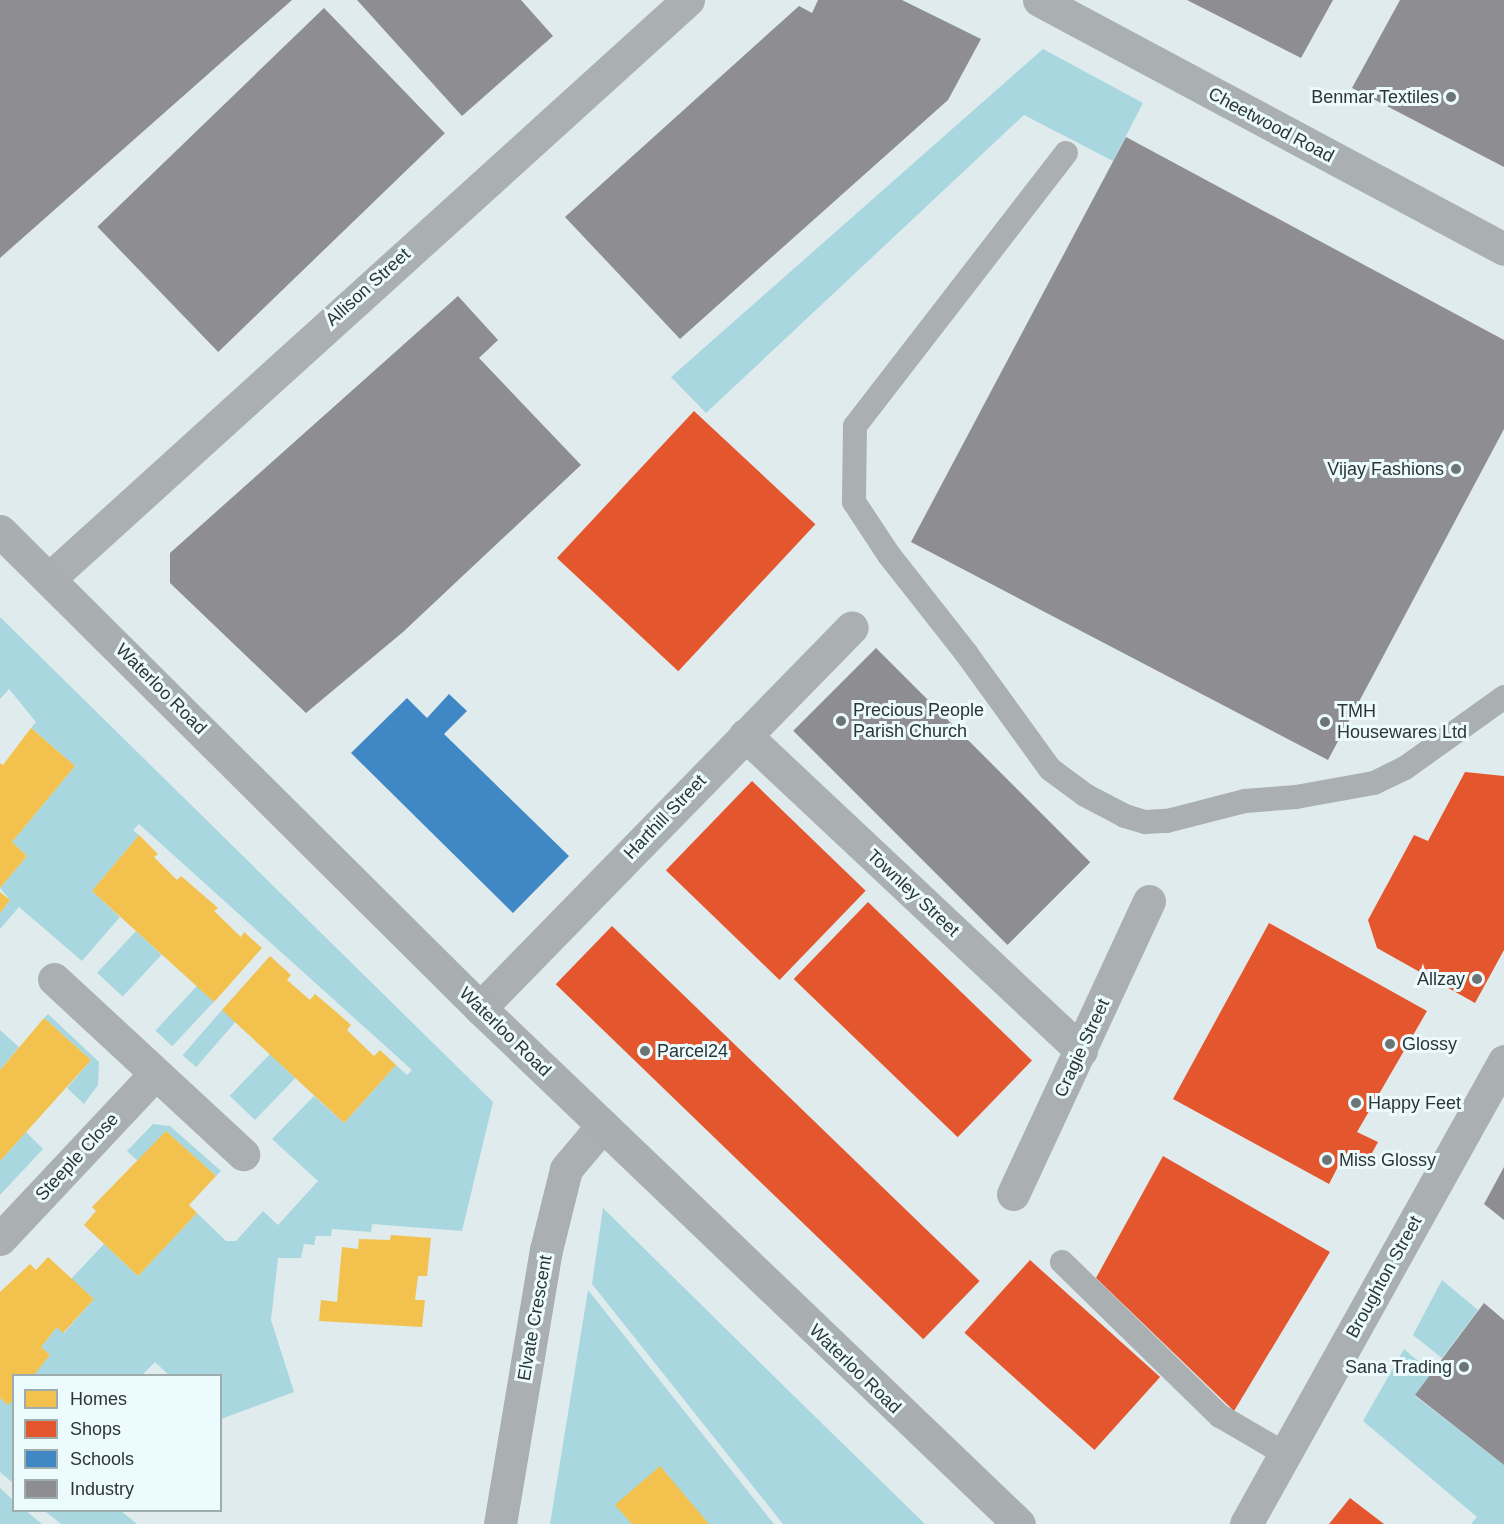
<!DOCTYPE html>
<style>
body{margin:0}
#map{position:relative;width:1504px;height:1524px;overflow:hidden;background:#e0ebed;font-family:Helvetica,sans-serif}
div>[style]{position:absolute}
.green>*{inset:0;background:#a8d7df;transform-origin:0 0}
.homes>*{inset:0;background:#f2c14e}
.shops>*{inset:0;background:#e4572e;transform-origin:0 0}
.schools>*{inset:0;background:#3f88c5}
.industry>*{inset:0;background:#8d8d92;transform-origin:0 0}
.lane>*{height:24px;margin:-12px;padding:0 12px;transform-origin:12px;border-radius:12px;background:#aab0b1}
.street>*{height:33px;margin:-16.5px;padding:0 16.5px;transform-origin:16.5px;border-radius:16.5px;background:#aab0b1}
.secondary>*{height:33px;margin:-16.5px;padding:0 16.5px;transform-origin:16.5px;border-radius:16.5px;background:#a9afb0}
.dots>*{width:16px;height:16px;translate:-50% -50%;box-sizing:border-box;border:3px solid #ebfbfe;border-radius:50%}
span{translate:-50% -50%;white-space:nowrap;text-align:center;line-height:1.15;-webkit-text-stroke:6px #ebfbfe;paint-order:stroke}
.poi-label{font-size:18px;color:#2e3536}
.right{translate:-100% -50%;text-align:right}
.left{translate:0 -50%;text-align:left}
.street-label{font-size:18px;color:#2e3536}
.legend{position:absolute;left:12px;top:1374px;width:210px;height:138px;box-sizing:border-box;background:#ebfbfe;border:2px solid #9facae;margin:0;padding:8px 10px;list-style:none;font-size:18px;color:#2e3536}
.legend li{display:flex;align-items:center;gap:12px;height:30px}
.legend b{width:30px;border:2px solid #9facae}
</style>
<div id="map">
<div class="green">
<i style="clip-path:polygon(1043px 49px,1143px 103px,1113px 161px,1024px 115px,706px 413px,671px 377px)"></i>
<i style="clip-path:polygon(0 617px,493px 1102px,462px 1231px,372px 1224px,371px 1232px,332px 1229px,331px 1236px,316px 1236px,314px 1245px,304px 1244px,301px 1258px,278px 1258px,271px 1320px,294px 1392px,221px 1419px,220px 1376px,169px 1375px,155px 1362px,142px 1375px,33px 1375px,50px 1355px,41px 1347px,57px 1327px,64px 1333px,94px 1299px,71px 1279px,104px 1244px,138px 1276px,197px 1213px,226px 1241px,236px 1241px,263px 1211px,278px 1225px,318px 1181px,272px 1139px,314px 1096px,344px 1123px,396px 1065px,407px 1075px,412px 1070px,139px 824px,133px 830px,139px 835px,92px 891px,120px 917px,82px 961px,19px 907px,0 929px,0 913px,10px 900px,0 888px,27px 856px,12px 842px,75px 766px,31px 728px,36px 722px,9px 689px,0 699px)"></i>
<i style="left:136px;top:931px;width:35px;height:57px;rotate:43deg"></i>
<i style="left:197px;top:986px;width:23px;height:61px;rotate:43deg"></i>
<i style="left:222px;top:1010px;width:18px;height:60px;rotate:41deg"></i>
<i style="clip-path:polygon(48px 1014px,99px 1062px,98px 1085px,84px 1104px,67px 1088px,91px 1060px,44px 1018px)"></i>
<i style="clip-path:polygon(0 1030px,19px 1047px,0 1070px)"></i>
<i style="left:270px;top:1054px;width:35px;height:58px;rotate:44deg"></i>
<i style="clip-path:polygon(153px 1124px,170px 1126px,221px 1171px,216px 1176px,166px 1131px,138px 1161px,127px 1151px)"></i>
<i style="clip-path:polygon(26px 1132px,43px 1149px,0 1195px,0 1161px)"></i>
<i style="clip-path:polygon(603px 1208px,794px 1396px,925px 1524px,783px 1524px,592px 1284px)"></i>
<i style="clip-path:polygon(1442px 1280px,1478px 1310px,1442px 1358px,1413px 1335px)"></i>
<i style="clip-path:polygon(588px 1290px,774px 1524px,709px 1524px,616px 1505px,632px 1524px,550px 1524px)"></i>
<i style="clip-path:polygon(1404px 1349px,1432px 1373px,1415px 1396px,1504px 1465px,1504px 1524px,1471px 1524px,1477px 1517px,1363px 1421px)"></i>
<i style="clip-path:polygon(0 1398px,8px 1405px,13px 1399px,13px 1483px,0 1472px)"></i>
<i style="clip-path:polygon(0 1488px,13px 1500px,14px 1510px,26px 1511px,42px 1524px,0 1524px)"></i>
<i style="clip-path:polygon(45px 1511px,121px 1511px,137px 1524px,61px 1524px)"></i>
</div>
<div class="homes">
<i style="clip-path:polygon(31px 728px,75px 766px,12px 842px,27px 856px,0 888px,0 763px,3px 765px)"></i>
<i style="clip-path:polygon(139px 835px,158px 854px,154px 857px,177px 880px,181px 876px,218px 908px,214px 911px,241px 937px,244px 932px,262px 948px,214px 1002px,92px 891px)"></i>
<i style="clip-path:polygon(0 892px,10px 900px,0 913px)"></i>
<i style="clip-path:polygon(270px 956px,291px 975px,287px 980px,310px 1000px,315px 994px,334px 1010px,351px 1025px,347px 1030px,374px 1056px,380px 1050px,396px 1065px,344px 1123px,222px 1010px)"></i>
<i style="clip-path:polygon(44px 1018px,91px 1060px,0 1161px,0 1070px)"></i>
<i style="clip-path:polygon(166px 1131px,216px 1176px,189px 1205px,197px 1213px,138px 1276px,84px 1225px,96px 1211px,92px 1207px)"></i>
<i style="clip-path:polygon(391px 1235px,431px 1238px,427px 1276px,418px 1276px,415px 1300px,425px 1300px,422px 1327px,319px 1321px,321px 1300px,337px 1302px,342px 1247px,358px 1249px,359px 1239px,390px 1240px)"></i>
<i style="clip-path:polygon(48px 1257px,94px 1299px,63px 1333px,57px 1327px,41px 1347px,50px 1355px,33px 1376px,14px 1376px,14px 1399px,8px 1405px,0 1398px,0 1292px,30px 1264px,36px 1270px)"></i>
<i style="clip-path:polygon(660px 1466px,703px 1517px,709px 1524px,632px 1524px,615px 1505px)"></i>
</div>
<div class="shops">
<i style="left:694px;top:411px;width:166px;height:201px;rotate:43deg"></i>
<i style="clip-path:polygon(1465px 772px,1504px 776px,1504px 950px,1475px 1003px,1377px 948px,1368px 920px,1414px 835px,1428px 841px)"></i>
<i style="left:752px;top:781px;width:158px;height:124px;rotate:44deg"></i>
<i style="left:868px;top:902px;width:228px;height:107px;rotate:44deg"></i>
<i style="clip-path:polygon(1269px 923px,1427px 1011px,1357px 1132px,1378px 1142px,1365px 1166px,1344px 1155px,1329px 1184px,1173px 1099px)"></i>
<i style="left:612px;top:926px;width:511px;height:81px;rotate:44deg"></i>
<i style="clip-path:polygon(1163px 1156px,1330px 1252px,1234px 1411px,1096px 1278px)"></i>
<i style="left:1030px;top:1260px;width:175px;height:98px;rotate:42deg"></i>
<i style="clip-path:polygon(1350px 1498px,1384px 1524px,1329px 1524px)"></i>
</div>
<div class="schools">
<i style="clip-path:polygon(449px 694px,467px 711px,444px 734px,569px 856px,513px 913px,351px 753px,407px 698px,427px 718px)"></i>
</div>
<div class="industry">
<i style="clip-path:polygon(0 0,292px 0,0 258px)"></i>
<i style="clip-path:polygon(357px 0,521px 0,553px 36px,462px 116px)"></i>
<i style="clip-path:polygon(818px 0,902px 0,981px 39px,948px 100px,680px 339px,565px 217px,799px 6px,812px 13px)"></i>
<i style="clip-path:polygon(1187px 0,1333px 0,1301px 58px)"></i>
<i style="clip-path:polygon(1400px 0,1504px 0,1504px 167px,1352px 88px)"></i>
<i style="left:324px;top:8px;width:174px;height:315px;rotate:46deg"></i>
<i style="clip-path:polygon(1126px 137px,1504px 340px,1504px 429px,1328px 760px,911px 542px)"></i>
<i style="clip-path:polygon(458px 296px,498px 340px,479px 358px,581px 465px,403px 632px,306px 713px,170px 583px,170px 553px)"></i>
<i style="left:876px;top:648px;width:303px;height:117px;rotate:45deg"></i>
<i style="clip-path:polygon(1504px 1167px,1504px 1220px,1484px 1204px)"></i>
<i style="clip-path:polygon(1484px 1303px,1504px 1320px,1504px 1465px,1415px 1395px)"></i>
</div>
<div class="lane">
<i style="left:1066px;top:153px;width:345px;rotate:127.7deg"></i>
<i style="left:855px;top:426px;width:76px;rotate:90.8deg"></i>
<i style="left:854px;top:502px;width:64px;rotate:56.6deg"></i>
<i style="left:889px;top:555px;width:125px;rotate:51.8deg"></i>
<i style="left:966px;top:653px;width:143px;rotate:54.1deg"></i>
<i style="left:1050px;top:769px;width:44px;rotate:36.6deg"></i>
<i style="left:1085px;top:795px;width:45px;rotate:27.7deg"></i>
<i style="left:1125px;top:816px;width:21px;rotate:17deg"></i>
<i style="left:1145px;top:822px;width:22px;rotate:-3deg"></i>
<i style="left:1167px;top:821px;width:81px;rotate:-14.4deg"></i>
<i style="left:1245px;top:801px;width:51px;rotate:-4.5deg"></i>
<i style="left:1296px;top:797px;width:79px;rotate:-10.2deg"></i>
<i style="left:1374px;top:783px;width:34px;rotate:-26deg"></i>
<i style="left:1405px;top:768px;width:122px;rotate:-35.6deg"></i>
<i style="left:1062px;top:1262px;width:221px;rotate:44.3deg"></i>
<i style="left:1220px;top:1416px;width:75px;rotate:30.3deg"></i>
</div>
<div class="street">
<i style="left:1039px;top:0;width:527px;rotate:28.17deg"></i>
<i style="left:50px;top:578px;width:861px;rotate:-42.18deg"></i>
<i style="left:745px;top:735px;width:461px;rotate:43.2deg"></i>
<i style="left:54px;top:979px;width:258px;rotate:42.8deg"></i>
<i style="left:480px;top:1008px;width:532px;rotate:-45.68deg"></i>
<i style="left:1013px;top:1194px;width:323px;rotate:-65.1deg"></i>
<i style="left:0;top:1239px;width:226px;rotate:-46.8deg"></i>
<i style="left:500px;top:1524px;width:278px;rotate:-80.5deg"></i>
<i style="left:546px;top:1250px;width:83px;rotate:-76.1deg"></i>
<i style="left:566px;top:1169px;width:57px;rotate:-49.9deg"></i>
<i style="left:1246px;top:1524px;width:530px;rotate:-60.87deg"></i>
</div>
<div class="secondary">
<i style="left:0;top:531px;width:677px;rotate:44.82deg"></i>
<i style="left:480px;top:1008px;width:746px;rotate:43.75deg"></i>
</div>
<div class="dots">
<i style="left:1451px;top:97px;background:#6c7576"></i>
<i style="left:1456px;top:469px;background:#6c7576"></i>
<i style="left:841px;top:721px;background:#6c7576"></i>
<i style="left:1325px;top:722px;background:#6c7576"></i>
<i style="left:1477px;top:979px;background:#6c7576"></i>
<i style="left:1390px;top:1044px;background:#6c7576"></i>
<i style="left:645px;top:1051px;background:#6c7576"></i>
<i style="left:1356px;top:1103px;background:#6c7576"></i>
<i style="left:1327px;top:1160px;background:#6c7576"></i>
<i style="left:1464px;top:1367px;background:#6c7576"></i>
</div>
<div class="poi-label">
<span class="right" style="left:1439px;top:97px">Benmar Textiles</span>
<span class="right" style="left:1444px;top:469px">Vijay Fashions</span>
<span class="left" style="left:853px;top:721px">Precious People<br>Parish Church</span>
<span class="left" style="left:1337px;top:722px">TMH<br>Housewares Ltd</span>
<span class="right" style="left:1465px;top:979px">Allzay</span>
<span class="left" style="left:1402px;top:1044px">Glossy</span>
<span class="left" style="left:657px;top:1051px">Parcel24</span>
<span class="left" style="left:1368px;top:1103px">Happy Feet</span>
<span class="left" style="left:1339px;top:1160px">Miss Glossy</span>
<span class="right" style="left:1452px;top:1367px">Sana Trading</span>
</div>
<div class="street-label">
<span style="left:1271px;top:125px;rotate:28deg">Cheetwood Road</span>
<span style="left:368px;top:287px;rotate:-42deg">Allison Street</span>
<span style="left:161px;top:689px;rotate:45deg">Waterloo Road</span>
<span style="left:665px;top:817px;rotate:-46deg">Harthill Street</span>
<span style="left:913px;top:893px;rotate:43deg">Townley Street</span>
<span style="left:505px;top:1032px;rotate:44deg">Waterloo Road</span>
<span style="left:1082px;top:1048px;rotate:-65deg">Cragie Street</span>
<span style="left:77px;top:1157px;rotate:-47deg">Steeple Close</span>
<span style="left:1384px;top:1277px;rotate:-61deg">Broughton Street</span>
<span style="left:535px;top:1318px;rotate:-80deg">Elvate Crescent</span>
<span style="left:855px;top:1369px;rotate:44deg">Waterloo Road</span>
</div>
<ul class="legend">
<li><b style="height:16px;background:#f2c14e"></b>Homes</li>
<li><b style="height:16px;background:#e4572e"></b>Shops</li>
<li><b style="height:16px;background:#3f88c5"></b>Schools</li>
<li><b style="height:16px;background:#8d8d92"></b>Industry</li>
</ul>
</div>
